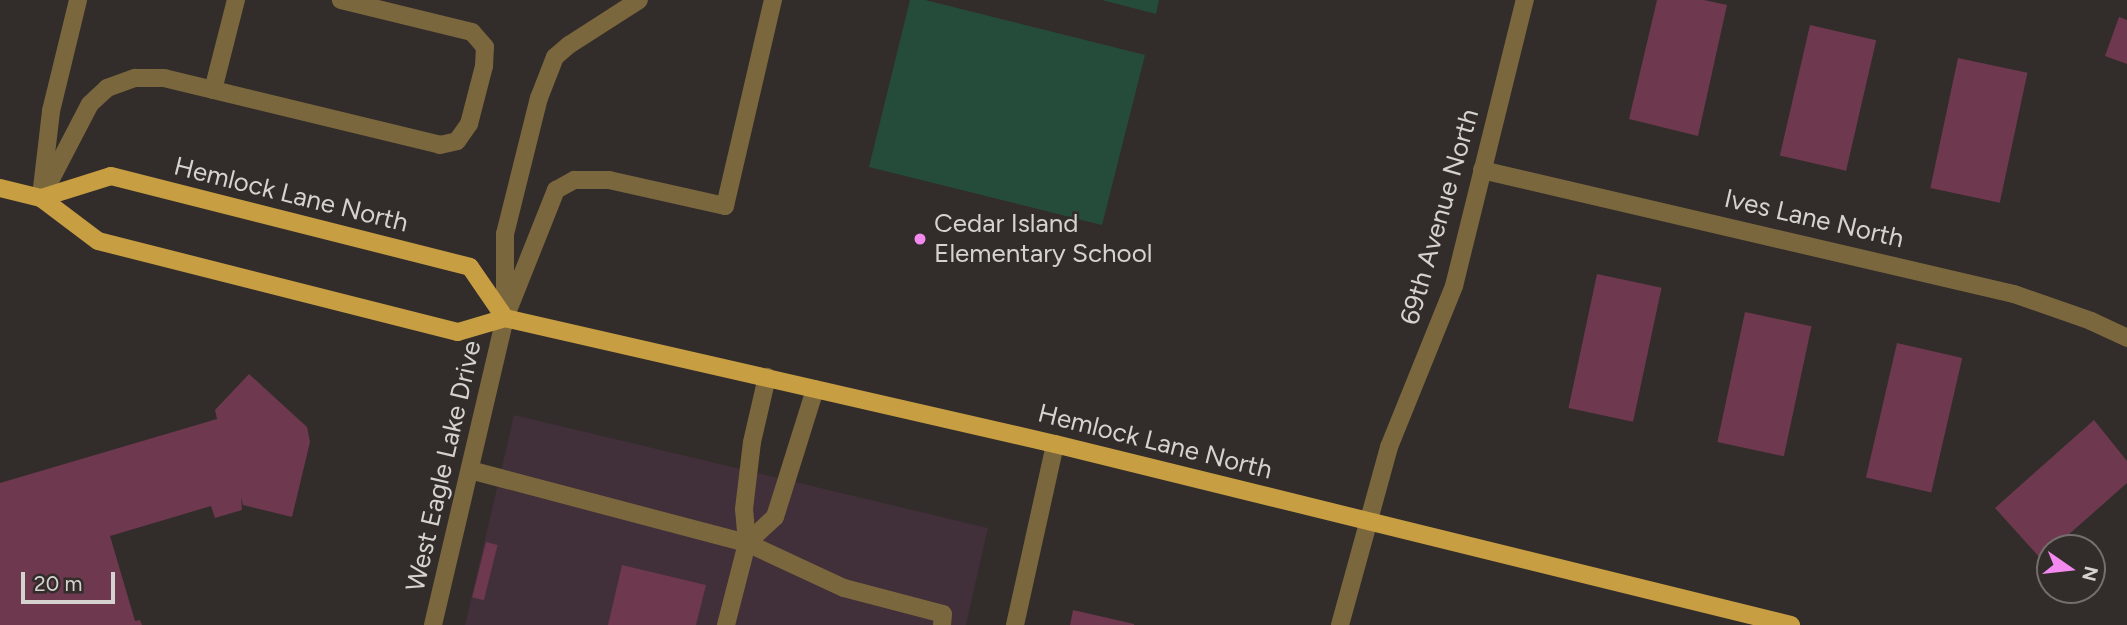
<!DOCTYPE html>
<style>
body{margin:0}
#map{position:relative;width:2127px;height:625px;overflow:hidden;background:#322d2a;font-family:Figtree,sans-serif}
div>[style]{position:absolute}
.commercial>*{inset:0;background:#412f39}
.green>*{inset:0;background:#254c3b}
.building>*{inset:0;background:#6e384e;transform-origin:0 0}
.minor>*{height:18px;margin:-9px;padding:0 9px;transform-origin:9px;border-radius:9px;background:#7b673e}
.major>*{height:18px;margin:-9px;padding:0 9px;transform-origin:9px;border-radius:9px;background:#c89e42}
.dots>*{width:19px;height:19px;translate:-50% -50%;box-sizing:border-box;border:4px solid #322d2a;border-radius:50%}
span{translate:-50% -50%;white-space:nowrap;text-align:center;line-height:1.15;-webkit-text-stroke:5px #322d2a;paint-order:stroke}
.street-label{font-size:26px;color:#d6d2d0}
.poi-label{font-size:26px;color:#d6d2d0}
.left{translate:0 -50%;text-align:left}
.north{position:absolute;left:2036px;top:534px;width:70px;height:70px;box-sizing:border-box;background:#322d2a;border:2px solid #746f6c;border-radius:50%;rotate:104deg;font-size:19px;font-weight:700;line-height:28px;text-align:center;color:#d6d2d0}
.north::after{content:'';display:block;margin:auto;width:24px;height:32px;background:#f489f0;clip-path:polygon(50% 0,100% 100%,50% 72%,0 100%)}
.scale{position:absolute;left:21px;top:572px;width:94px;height:32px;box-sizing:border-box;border:4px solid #d6d2d0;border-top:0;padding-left:9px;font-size:21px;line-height:24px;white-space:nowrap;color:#d6d2d0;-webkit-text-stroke:5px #322d2a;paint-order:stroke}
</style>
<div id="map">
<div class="commercial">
<i style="clip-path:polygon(514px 415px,988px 528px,966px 625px,465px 625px)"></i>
</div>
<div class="green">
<i style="clip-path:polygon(910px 0,925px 0,1145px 55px,1102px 225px,869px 167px)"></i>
<i style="clip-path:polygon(1102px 0,1159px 0,1156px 14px)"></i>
</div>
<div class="building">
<i style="clip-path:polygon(1657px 0,1704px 0,1727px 5px,1698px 136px,1629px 119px)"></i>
<i style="clip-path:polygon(2119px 17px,2127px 20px,2127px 64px,2105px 56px)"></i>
<i style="left:1810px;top:25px;width:68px;height:134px;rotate:13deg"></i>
<i style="left:1958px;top:58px;width:71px;height:133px;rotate:12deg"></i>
<i style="left:1597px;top:274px;width:66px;height:137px;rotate:12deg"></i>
<i style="left:1745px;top:312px;width:68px;height:133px;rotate:12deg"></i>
<i style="left:1897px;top:343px;width:67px;height:138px;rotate:13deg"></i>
<i style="clip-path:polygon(249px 374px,307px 427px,310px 442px,292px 517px,243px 505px,241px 497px,242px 510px,215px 518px,211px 506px,110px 536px,135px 621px,140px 620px,142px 625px,0 625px,0 483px,217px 419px,215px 410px)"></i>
<i style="clip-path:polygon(2094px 420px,2127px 461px,2127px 483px,2041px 559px,1995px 508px)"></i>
<i style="left:486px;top:542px;width:12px;height:57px;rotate:14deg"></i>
<i style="clip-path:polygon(622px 565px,706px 585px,696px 625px,608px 625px)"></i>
<i style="clip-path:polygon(1073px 610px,1134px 624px,1134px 625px,1070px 625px)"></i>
</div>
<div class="minor">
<i style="left:213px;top:90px;width:93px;rotate:-75.7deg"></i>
<i style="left:1482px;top:170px;width:546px;rotate:13.12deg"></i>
<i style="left:2014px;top:294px;width:82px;rotate:19.3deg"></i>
<i style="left:2091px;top:321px;width:40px;rotate:25deg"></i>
<i style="left:42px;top:188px;width:78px;rotate:-83.3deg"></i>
<i style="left:51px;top:111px;width:114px;rotate:-76.3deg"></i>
<i style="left:41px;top:198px;width:106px;rotate:-62.5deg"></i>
<i style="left:90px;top:104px;width:23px;rotate:-43deg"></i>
<i style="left:107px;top:88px;width:30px;rotate:-20deg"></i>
<i style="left:135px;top:78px;width:29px"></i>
<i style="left:164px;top:78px;width:284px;rotate:13.6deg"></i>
<i style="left:440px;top:145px;width:17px;rotate:-13deg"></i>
<i style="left:457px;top:141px;width:21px;rotate:-55deg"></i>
<i style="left:469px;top:124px;width:60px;rotate:-75.5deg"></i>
<i style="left:484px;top:66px;width:19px;rotate:-87deg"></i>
<i style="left:485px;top:47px;width:20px;rotate:-131deg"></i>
<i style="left:472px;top:32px;width:135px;rotate:-166.3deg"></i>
<i style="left:505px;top:308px;width:74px;rotate:-90deg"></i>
<i style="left:505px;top:234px;width:140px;rotate:-76deg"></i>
<i style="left:539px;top:98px;width:44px;rotate:-68.7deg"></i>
<i style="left:555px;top:57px;width:18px;rotate:-41deg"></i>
<i style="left:569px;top:45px;width:83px;rotate:-32.7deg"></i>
<i style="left:470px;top:470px;width:286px;rotate:14.8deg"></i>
<i style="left:747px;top:543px;width:107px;rotate:24.9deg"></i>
<i style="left:844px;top:588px;width:102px;rotate:14.7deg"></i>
<i style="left:943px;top:614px;width:11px;rotate:95deg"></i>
<i style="left:747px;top:543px;width:38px;rotate:-43deg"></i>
<i style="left:775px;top:517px;width:134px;rotate:-72.6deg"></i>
<i style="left:433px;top:625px;width:315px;rotate:-76.8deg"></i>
<i style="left:505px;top:318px;width:138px;rotate:-68.3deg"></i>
<i style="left:556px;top:190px;width:21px;rotate:-29deg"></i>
<i style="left:574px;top:180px;width:35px"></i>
<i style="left:609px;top:180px;width:119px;rotate:12.6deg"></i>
<i style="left:725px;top:206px;width:212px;rotate:-76.9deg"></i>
<i style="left:726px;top:625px;width:85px;rotate:-75.6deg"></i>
<i style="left:747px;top:543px;width:34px;rotate:-95deg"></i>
<i style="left:744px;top:509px;width:67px;rotate:-83.2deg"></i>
<i style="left:752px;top:442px;width:67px;rotate:-77deg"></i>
<i style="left:1015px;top:625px;width:185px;rotate:-77.5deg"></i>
<i style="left:1340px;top:625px;width:185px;rotate:-74.6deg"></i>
<i style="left:1389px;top:447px;width:174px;rotate:-68deg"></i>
<i style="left:1454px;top:286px;width:295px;rotate:-76.1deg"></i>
</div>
<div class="major">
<i style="left:0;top:188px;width:42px;rotate:13.7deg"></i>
<i style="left:41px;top:198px;width:71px;rotate:37deg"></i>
<i style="left:98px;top:241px;width:371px;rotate:14.2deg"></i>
<i style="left:458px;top:332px;width:49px;rotate:-16.6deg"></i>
<i style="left:505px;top:318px;width:564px;rotate:12.9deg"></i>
<i style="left:1055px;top:444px;width:758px;rotate:13.82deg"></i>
<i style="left:41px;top:198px;width:73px;rotate:-17.4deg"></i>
<i style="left:111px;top:176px;width:370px;rotate:14.2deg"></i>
<i style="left:470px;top:267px;width:62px;rotate:55.5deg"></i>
</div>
<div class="dots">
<i style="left:920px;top:239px;background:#f489f0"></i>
</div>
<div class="street-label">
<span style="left:291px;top:195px;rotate:14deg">Hemlock Lane North</span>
<span style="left:1440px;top:217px;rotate:-74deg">69th Avenue North</span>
<span style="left:1814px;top:219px;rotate:13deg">Ives Lane North</span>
<span style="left:1155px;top:442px;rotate:14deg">Hemlock Lane North</span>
<span style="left:444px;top:466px;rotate:-77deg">West Eagle Lake Drive</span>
</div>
<div class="poi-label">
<span class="left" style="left:934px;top:239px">Cedar Island<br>Elementary School</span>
</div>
<div class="north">N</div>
<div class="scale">20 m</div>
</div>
